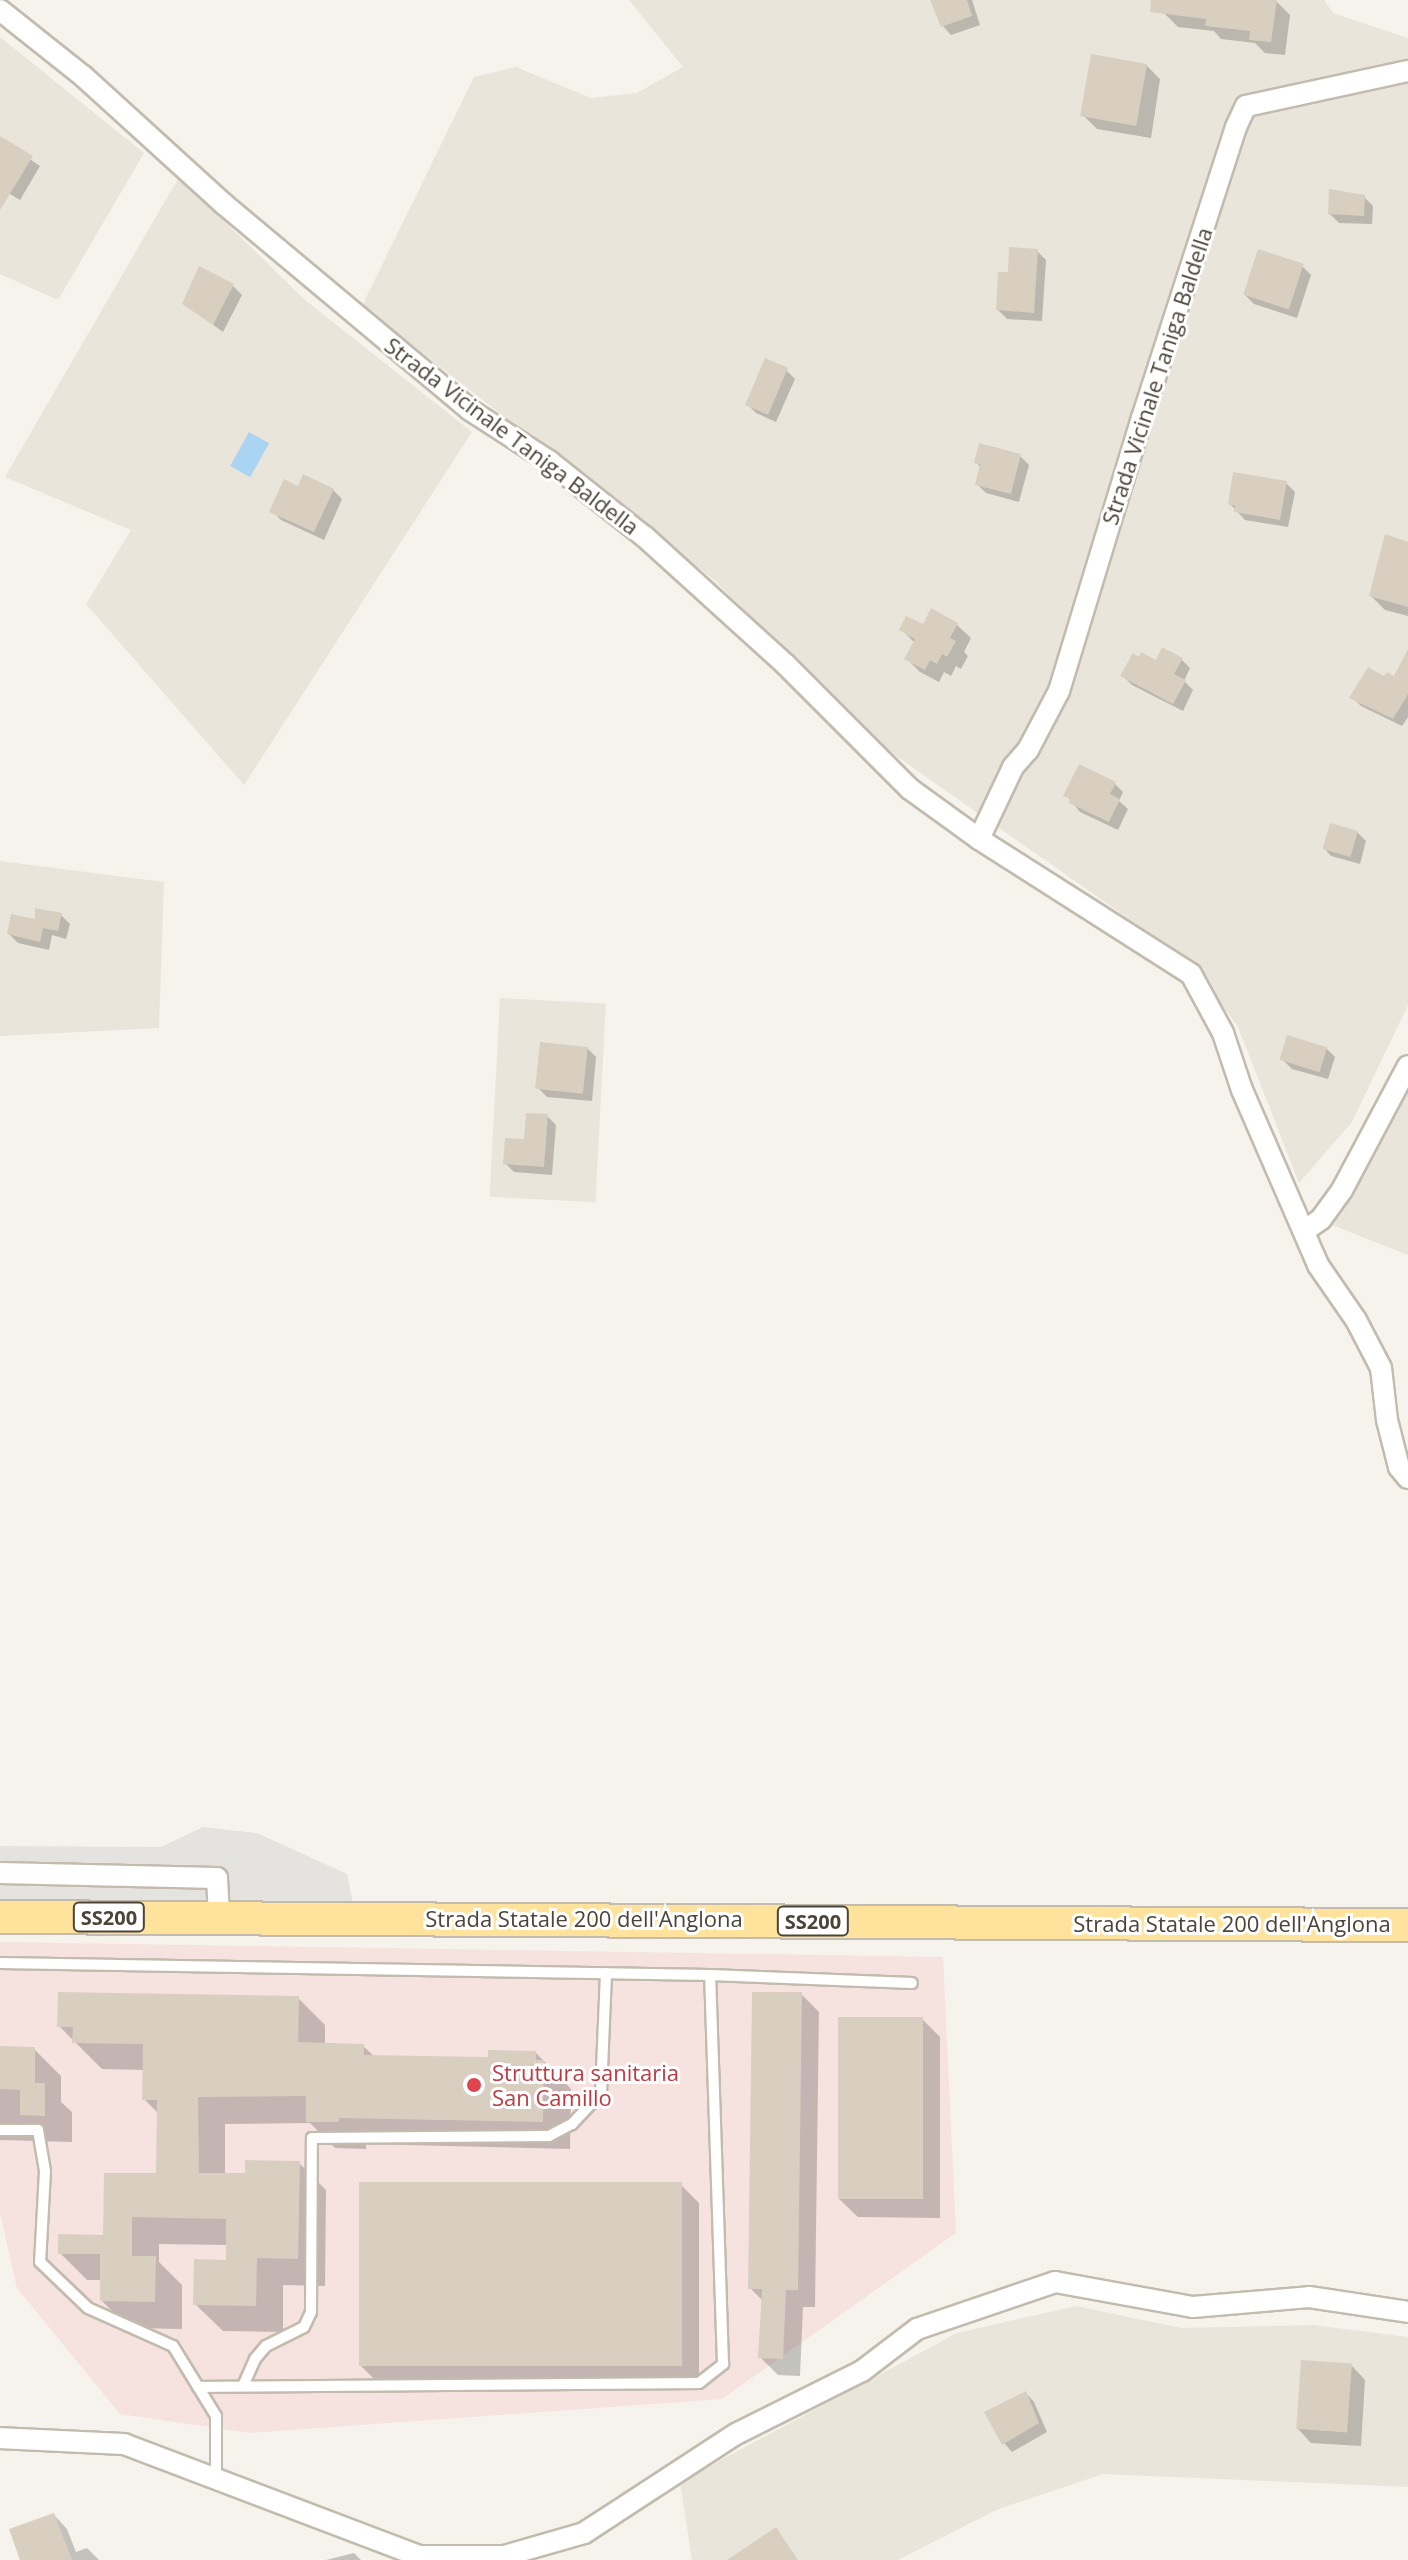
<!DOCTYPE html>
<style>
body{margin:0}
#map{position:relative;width:1408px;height:2560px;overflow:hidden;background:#f6f3ec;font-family:"Open Sans",sans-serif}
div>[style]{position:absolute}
.residential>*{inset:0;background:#eae5da;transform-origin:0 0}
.medical>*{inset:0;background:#f6e3e0}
.parking>*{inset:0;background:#e5e3e0}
.water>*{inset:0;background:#a9d4f2;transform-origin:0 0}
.shadow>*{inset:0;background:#0003}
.building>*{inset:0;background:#d8cfc1;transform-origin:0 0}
.roads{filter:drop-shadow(2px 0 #c2bbae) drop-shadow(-2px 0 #c2bbae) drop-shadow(0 2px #c2bbae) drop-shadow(0 -2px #c2bbae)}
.service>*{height:10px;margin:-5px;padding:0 5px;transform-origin:5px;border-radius:5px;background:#fff}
.minor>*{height:20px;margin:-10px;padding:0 10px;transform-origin:10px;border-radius:10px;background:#fff}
.primary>*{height:32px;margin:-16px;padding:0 16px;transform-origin:16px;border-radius:16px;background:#ffe39c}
.dots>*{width:22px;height:22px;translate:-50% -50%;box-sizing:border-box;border:4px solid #fff;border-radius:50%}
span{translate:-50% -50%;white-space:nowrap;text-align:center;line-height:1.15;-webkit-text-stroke:6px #fff;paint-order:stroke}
.shield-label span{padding:2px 6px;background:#fff;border:2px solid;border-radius:6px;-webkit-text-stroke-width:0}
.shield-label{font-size:20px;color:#4b4439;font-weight:700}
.street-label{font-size:22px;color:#4b4439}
.health-label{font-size:22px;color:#be3a42}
.left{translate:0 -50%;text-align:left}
</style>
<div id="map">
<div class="residential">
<i style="clip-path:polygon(629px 0,1324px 0,1333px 13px,1408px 38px,1408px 1005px,1352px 1122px,1299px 1183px,1238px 1027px,1192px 963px,882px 746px,714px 580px,362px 306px,474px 77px,516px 67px,591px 98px,637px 93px,683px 67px)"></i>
<i style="clip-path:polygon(0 37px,144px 153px,58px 300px,0 274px)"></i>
<i style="clip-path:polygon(179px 177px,305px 300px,472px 432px,244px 785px,86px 604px,131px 530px,5px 477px)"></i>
<i style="clip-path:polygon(0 861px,164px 882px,159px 1028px,0 1036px)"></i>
<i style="left:500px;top:998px;width:106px;height:199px;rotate:3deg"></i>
<i style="clip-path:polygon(1408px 1080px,1408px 1255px,1332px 1225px)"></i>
<i style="clip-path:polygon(1076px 2306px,1181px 2328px,1313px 2325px,1408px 2337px,1408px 2487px,1103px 2474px,996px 2510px,898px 2560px,692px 2560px,680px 2482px,957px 2333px)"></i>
</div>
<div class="medical">
<i style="clip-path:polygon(0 1942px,943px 1957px,956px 2233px,722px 2399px,250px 2433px,120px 2414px,17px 2288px,0 2213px)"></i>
</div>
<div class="parking">
<i style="clip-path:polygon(203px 1827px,257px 1833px,347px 1874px,353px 1903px,0 1900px,0 1846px,161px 1847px)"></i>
</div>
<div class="water">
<i style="left:249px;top:432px;width:23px;height:39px;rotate:29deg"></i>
</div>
<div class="shadow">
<i style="clip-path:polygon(933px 0,972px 0,980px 25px,951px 35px,943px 26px)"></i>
<i style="clip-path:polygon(1166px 0,1276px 1px,1290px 15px,1285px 55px,1265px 53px,1255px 43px,1221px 39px,1214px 31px,1178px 27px,1164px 13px)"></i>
<i style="clip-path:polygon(1146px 65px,1160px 79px,1151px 138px,1097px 129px,1083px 115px)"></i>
<i style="clip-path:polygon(0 139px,40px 166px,20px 200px,0 188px)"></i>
<i style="clip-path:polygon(1364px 197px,1373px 206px,1372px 224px,1339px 223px,1330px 214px)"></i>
<i style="clip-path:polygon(1037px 251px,1046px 260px,1042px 321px,1007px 319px,998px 310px)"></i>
<i style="clip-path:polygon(1302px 266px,1311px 275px,1297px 318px,1254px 304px,1245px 295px)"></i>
<i style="clip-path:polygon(233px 286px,242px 295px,223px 332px,184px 304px)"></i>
<i style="clip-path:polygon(786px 370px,795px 379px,776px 422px,756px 413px,747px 404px)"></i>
<i style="clip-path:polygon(1020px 456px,1029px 465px,1019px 502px,986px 493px,977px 484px,981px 468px,976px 462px)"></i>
<i style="clip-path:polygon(1286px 483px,1295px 492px,1288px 527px,1245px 520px,1230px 504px)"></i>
<i style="clip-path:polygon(299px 488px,333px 490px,342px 499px,324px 540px,281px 520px,272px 511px)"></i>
<i style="clip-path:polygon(1408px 545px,1408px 616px,1385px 610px,1371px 596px)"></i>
<i style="clip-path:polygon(957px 625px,971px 638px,964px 652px,968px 656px,961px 669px,956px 666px,951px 676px,944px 672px,939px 682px,920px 672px,906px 658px,915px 643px,901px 629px)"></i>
<i style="clip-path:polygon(1181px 659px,1190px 668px,1184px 681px,1193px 690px,1183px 711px,1132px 685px,1123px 676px,1157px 663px)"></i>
<i style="clip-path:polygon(1388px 674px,1408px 684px,1408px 717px,1402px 726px,1361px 706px,1352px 697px)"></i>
<i style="clip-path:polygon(1115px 784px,1123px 792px,1119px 801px,1128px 809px,1118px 830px,1080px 812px,1066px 795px)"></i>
<i style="clip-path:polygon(1357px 832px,1366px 841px,1360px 864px,1331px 856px,1323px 847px)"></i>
<i style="clip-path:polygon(61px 915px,70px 924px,66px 939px,52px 935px,49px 950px,18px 943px,9px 934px)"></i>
<i style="clip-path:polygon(587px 1048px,596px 1057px,592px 1101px,547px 1097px,538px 1088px)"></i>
<i style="clip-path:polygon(1326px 1048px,1335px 1057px,1328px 1079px,1292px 1069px,1283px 1060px)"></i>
<i style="clip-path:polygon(547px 1116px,556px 1125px,552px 1175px,514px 1172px,505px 1163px)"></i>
<i style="clip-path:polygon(801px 1994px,819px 2012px,815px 2307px,803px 2307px,800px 2376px,778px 2375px,760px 2357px,763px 2301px,750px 2288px)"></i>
<i style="clip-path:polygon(298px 1998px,325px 2025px,325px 2045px,363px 2046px,375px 2057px,490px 2059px,536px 2053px,571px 2089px,570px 2149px,366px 2144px,366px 2149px,335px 2148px,310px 2123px,225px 2124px,225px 2175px,247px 2175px,299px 2163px,326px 2190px,325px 2286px,283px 2285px,283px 2332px,223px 2331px,195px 2304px,228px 2262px,228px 2245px,159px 2244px,159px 2262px,182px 2285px,182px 2329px,129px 2328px,102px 2301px,102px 2280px,87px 2280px,60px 2253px,105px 2237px,158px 2175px,159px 2114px,144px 2099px,144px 2070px,102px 2069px,59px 2026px)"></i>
<i style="clip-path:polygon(922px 2019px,940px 2037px,940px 2218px,858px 2217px,839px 2199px)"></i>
<i style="clip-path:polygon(0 2048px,34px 2049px,61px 2076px,61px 2102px,72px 2112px,72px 2142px,0 2140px)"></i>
<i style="clip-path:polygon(681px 2185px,699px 2203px,699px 2385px,379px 2384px,360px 2365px)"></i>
<i style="clip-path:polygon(1352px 2366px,1365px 2380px,1361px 2446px,1311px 2443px,1298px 2429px)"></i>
<i style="clip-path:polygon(1026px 2393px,1034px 2402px,1047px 2432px,1012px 2452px,1004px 2443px)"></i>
<i style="clip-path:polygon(54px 2515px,67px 2529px,76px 2552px,87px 2548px,99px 2560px,22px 2560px)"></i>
<i style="clip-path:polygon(354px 2553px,361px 2560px,326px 2560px)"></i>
</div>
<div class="building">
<i style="clip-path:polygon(930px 0,967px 0,972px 16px,941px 27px)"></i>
<i style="clip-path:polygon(1151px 0,1277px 0,1271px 42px,1249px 40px,1250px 31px,1205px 26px,1206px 19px,1150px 12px)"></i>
<i style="left:1091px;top:54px;width:57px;height:63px;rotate:10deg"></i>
<i style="clip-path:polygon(0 136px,33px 156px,0 210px)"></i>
<i style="clip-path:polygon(1329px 189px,1365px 195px,1364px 216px,1328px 214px)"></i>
<i style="clip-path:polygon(1009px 247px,1038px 249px,1034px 313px,996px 310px,998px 272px,1008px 272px)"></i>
<i style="left:1258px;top:249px;width:48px;height:48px;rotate:18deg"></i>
<i style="clip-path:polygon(199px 266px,234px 284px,213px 325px,182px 304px)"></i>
<i style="left:765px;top:358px;width:25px;height:51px;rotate:23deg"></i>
<i style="clip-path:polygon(979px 443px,1021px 454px,1011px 494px,975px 485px,980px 464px,974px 463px)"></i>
<i style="clip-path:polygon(1233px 472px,1287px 481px,1280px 520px,1234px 512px,1235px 506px,1228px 504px)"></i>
<i style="clip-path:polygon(303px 474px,334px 489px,314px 532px,269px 512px,284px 479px,298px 486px)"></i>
<i style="clip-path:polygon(1385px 534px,1408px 542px,1408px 607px,1369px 596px)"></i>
<i style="clip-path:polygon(931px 608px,958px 623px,950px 638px,956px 641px,947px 657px,942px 654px,937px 664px,930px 660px,925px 670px,904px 659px,915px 639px,899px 630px,906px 616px,923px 624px)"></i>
<i style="clip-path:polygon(1162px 647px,1183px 658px,1174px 674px,1186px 680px,1173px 704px,1120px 676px,1133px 653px,1139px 657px,1141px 652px,1156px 660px)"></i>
<i style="clip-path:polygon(1408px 649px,1408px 694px,1393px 719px,1349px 698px,1368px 667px,1384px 676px,1387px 672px,1394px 676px)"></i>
<i style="clip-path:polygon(1079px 764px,1116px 782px,1110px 794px,1120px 799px,1109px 822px,1069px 803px,1070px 799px,1063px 796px)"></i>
<i style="left:1330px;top:823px;width:29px;height:27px;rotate:16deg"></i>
<i style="clip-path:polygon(35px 908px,62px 913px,58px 931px,43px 928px,40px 942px,7px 934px,11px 914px,35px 919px)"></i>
<i style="left:1287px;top:1035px;width:42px;height:26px;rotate:17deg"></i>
<i style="left:540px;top:1042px;width:48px;height:47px;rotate:6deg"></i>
<i style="clip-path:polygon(526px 1113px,548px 1114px,544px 1167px,503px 1164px,505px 1138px,524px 1139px)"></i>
<i style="clip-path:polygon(58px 1992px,299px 1996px,298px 2042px,364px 2044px,364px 2055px,488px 2057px,488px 2050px,536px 2051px,536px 2060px,544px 2060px,543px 2122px,339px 2118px,339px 2122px,306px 2122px,306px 2096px,198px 2097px,199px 2173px,245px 2173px,245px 2160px,300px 2161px,298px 2259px,257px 2258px,256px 2306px,193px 2305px,194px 2259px,226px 2260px,226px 2219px,132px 2217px,132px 2256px,156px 2256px,155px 2302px,100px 2301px,100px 2254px,58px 2254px,58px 2234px,103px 2235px,104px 2173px,156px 2173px,157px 2100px,142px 2100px,143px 2044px,72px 2043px,73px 2027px,57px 2027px)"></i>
<i style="clip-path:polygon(752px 1992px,802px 1992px,798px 2290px,786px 2290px,783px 2359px,758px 2358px,762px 2289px,748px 2289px)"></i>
<i style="left:838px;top:2017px;width:85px;height:182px"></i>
<i style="clip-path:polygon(0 2046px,35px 2047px,35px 2083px,45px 2083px,45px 2116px,20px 2115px,20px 2090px,0 2089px)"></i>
<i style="left:359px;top:2182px;width:323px;height:184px"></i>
<i style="left:1301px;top:2360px;width:51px;height:69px;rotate:4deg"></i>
<i style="clip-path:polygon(1026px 2391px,1039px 2423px,1002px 2445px,984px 2412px)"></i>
<i style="clip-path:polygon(54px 2513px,72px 2560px,20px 2560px,9px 2529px)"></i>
<i style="clip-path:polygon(776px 2527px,798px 2560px,727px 2560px)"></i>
</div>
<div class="roads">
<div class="service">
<i style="left:0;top:1963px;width:710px;rotate:0.97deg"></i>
<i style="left:710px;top:1975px;width:202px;rotate:2.3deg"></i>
<i style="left:0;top:2130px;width:38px"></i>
<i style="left:38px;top:2130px;width:42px;rotate:80.3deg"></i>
<i style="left:45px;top:2171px;width:91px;rotate:93.1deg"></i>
<i style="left:40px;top:2262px;width:66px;rotate:43.8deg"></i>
<i style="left:88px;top:2308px;width:93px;rotate:24.1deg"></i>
<i style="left:173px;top:2346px;width:82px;rotate:58.4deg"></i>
<i style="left:216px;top:2416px;width:63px;rotate:90deg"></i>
<i style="left:243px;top:2386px;width:30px;rotate:-66deg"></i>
<i style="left:255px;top:2359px;width:17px;rotate:-50deg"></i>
<i style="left:266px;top:2346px;width:42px;rotate:-26.6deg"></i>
<i style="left:304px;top:2327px;width:17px;rotate:-65deg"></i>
<i style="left:311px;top:2312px;width:174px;rotate:-89.7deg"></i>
<i style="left:312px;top:2138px;width:237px;rotate:-0.5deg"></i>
<i style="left:549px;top:2136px;width:26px;rotate:-28deg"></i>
<i style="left:572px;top:2124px;width:42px;rotate:-46.9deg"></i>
<i style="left:601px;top:2093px;width:120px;rotate:-87.6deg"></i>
<i style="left:198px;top:2387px;width:501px;rotate:-0.46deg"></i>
<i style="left:699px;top:2383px;width:31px;rotate:-38deg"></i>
<i style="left:723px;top:2364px;width:389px;rotate:-91.9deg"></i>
</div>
<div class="minor">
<i style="left:0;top:10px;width:106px;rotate:38.5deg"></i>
<i style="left:83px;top:76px;width:192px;rotate:42.3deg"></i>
<i style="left:225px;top:205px;width:319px;rotate:39.9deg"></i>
<i style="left:470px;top:410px;width:94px;rotate:32.8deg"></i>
<i style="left:549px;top:461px;width:122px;rotate:38.4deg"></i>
<i style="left:645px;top:537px;width:190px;rotate:42.2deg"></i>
<i style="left:786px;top:665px;width:175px;rotate:45deg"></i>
<i style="left:910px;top:789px;width:85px;rotate:35.9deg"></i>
<i style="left:979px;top:839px;width:251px;rotate:32.5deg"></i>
<i style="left:1191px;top:974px;width:67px;rotate:61.5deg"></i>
<i style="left:1223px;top:1033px;width:60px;rotate:71.6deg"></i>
<i style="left:1242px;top:1090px;width:191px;rotate:66.5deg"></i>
<i style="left:1318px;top:1265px;width:67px;rotate:55.4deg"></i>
<i style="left:1356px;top:1320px;width:54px;rotate:62.5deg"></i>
<i style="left:1381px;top:1368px;width:52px;rotate:83.4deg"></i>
<i style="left:1387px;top:1420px;width:49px;rotate:75.7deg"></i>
<i style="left:1399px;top:1467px;width:14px;rotate:51deg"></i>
<i style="left:979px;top:839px;width:80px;rotate:-64.7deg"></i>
<i style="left:1013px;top:767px;width:23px;rotate:-49deg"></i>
<i style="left:1028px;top:750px;width:67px;rotate:-62.3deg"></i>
<i style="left:1059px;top:691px;width:285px;rotate:-73.1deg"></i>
<i style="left:1142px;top:418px;width:306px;rotate:-72.1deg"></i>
<i style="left:1236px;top:127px;width:23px;rotate:-65deg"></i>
<i style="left:1246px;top:106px;width:166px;rotate:-12.2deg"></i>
<i style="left:1304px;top:1231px;width:21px;rotate:-35deg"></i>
<i style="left:1321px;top:1219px;width:36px;rotate:-54deg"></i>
<i style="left:1342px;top:1190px;width:140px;rotate:-62deg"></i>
<i style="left:0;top:1873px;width:217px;rotate:1.3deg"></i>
<i style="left:217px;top:1878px;width:39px;rotate:87deg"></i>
<i style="left:0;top:2438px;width:124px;rotate:2.8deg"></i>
<i style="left:124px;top:2444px;width:316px;rotate:20.8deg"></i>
<i style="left:419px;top:2556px;width:85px"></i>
<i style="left:504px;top:2556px;width:83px;rotate:-16deg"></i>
<i style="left:584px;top:2533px;width:181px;rotate:-33.1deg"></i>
<i style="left:736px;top:2434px;width:141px;rotate:-26.6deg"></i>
<i style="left:862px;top:2371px;width:69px;rotate:-37.4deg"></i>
<i style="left:917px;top:2329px;width:146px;rotate:-18.8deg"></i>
<i style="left:1055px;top:2282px;width:140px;rotate:10.3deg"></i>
<i style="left:1193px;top:2307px;width:116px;rotate:-4.9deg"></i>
<i style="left:1309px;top:2297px;width:100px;rotate:8.6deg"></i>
</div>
<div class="primary">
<i style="left:0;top:1917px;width:1408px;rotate:0.33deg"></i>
</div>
</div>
<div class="dots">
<i style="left:474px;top:2085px;background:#e0444e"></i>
</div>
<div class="shield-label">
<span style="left:109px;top:1917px">SS200</span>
<span style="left:813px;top:1921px">SS200</span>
</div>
<div class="street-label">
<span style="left:1157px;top:376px;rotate:-72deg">Strada Vicinale Taniga Baldella</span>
<span style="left:512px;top:436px;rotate:37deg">Strada Vicinale Taniga Baldella</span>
<span style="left:584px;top:1919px">Strada Statale 200 dell'Anglona</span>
<span style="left:1232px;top:1924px">Strada Statale 200 dell'Anglona</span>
</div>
<div class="health-label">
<span class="left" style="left:492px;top:2085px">Struttura sanitaria<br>San Camillo</span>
</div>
</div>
